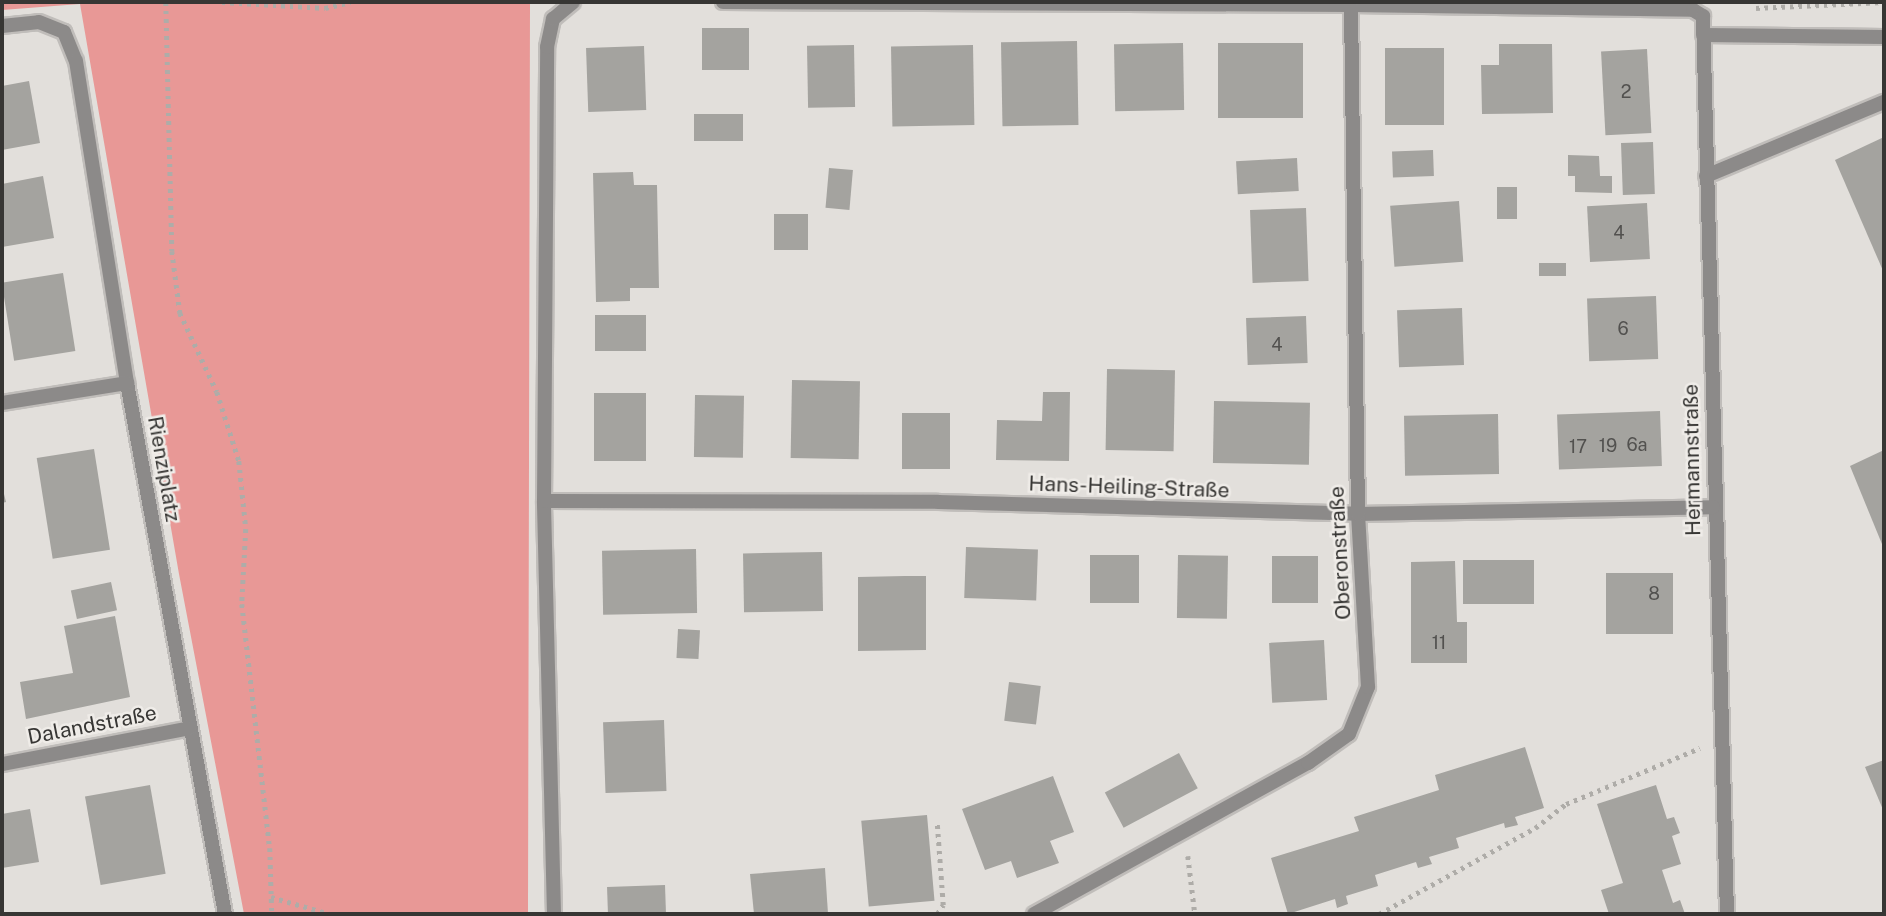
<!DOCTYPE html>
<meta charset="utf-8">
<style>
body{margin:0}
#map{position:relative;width:1886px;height:916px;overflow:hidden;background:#e2dfdb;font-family:"Public Sans",sans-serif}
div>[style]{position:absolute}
.green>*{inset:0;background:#e89896}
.building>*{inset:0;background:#a4a39f;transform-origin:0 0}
.path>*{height:4.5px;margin-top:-2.25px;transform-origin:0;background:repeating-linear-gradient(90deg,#aeaca8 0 3.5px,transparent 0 8.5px)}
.roads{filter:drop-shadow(2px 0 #c0bdba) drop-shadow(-2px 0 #c0bdba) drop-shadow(0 2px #c0bdba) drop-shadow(0 -2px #c0bdba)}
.lane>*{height:14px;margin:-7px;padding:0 7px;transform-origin:7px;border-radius:7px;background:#8c8a89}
.street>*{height:14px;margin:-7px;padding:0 7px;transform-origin:7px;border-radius:7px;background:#8c8a89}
span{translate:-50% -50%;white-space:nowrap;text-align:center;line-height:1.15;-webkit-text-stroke:5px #efece8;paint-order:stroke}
.number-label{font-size:18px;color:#52514f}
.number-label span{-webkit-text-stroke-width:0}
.street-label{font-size:21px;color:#373634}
.frame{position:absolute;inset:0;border:4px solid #373634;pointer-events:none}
</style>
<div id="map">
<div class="green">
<i style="clip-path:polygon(2px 2px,530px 2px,528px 914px,244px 914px,179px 574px,80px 4px,2px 10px)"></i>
</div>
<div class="building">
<i style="left:702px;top:28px;width:47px;height:42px"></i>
<i style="left:1077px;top:41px;width:84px;height:76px;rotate:89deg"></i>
<i style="left:1183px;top:43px;width:67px;height:69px;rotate:89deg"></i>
<i style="left:1218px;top:43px;width:85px;height:75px"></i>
<i style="clip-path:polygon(1499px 44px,1552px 44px,1553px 113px,1482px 114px,1481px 65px,1499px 65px)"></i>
<i style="left:854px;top:45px;width:62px;height:47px;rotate:89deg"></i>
<i style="left:973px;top:45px;width:80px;height:82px;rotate:89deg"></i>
<i style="left:644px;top:46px;width:64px;height:58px;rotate:88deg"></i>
<i style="left:1385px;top:48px;width:59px;height:77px"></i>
<i style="left:1647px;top:49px;width:84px;height:46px;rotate:87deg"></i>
<i style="clip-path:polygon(29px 81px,40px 143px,2px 150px,2px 86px)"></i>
<i style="left:694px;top:114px;width:49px;height:27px"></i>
<i style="clip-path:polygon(1884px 137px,1884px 273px,1835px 160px)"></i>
<i style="left:1653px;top:142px;width:52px;height:32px;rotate:88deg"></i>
<i style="left:1433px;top:150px;width:26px;height:41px;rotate:88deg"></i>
<i style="clip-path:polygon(1568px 155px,1599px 156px,1600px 176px,1612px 176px,1612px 193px,1575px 192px,1575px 176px,1568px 176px)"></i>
<i style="left:1297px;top:158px;width:33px;height:61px;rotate:87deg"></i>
<i style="left:829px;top:168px;width:24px;height:40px;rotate:5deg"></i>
<i style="clip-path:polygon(633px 172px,634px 185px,657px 185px,659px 288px,630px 288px,630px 301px,596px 302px,593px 173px)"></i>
<i style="clip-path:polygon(43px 176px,54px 238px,2px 247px,2px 184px)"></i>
<i style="left:1497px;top:187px;width:20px;height:32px"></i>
<i style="left:1459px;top:201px;width:61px;height:69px;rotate:86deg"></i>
<i style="left:1647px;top:203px;width:56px;height:60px;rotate:87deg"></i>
<i style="left:1306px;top:208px;width:73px;height:56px;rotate:88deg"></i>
<i style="left:774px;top:214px;width:34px;height:36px"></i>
<i style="left:1566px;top:263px;width:13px;height:27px;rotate:90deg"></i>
<i style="left:63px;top:273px;width:79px;height:62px;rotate:81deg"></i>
<i style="left:1656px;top:296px;width:63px;height:69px;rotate:88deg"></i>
<i style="left:1462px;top:308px;width:57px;height:65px;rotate:88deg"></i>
<i style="left:595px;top:315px;width:51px;height:36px"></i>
<i style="left:1306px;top:316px;width:47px;height:60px;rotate:88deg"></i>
<i style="left:1107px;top:369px;width:68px;height:81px;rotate:1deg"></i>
<i style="left:792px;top:380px;width:68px;height:78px;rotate:1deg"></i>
<i style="clip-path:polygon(1043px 392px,1070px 392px,1069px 461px,996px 460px,997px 420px,1042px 421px)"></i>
<i style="left:594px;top:393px;width:52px;height:68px"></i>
<i style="left:695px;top:395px;width:49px;height:62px;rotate:1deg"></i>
<i style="left:1214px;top:401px;width:96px;height:62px;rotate:1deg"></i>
<i style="left:1660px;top:411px;width:55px;height:103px;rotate:88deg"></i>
<i style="left:950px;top:413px;width:56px;height:48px;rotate:90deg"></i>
<i style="left:1498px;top:414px;width:60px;height:94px;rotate:89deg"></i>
<i style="left:94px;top:449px;width:102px;height:58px;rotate:81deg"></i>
<i style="clip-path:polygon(1884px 450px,1884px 549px,1850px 466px)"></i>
<i style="clip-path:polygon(2px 486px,6px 502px,2px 503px)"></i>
<i style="left:966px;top:547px;width:72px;height:51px;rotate:2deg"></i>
<i style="left:696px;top:549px;width:64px;height:94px;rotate:89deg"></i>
<i style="left:822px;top:552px;width:59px;height:79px;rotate:89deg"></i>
<i style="left:1090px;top:555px;width:49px;height:48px"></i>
<i style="left:1178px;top:555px;width:50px;height:63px;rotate:1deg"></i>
<i style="left:1272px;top:556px;width:46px;height:47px"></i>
<i style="left:1463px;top:560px;width:71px;height:44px"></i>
<i style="clip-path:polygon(1455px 561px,1457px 622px,1467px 622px,1467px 663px,1411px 663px,1411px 562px)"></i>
<i style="left:1606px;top:573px;width:67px;height:61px"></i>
<i style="clip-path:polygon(905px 576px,926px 576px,926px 650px,858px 651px,858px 577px)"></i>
<i style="left:111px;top:582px;width:29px;height:41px;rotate:78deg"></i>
<i style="clip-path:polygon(115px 616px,130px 697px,26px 719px,20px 682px,73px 673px,64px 626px)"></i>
<i style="left:678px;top:629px;width:22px;height:29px;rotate:3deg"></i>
<i style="left:1324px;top:640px;width:60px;height:55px;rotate:87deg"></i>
<i style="left:1009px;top:682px;width:32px;height:39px;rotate:7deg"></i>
<i style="left:664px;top:720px;width:71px;height:61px;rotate:88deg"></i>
<i style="clip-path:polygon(1525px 747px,1544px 808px,1515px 817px,1518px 825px,1505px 828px,1504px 823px,1456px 838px,1459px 848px,1429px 857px,1432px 864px,1418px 868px,1416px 862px,1375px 875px,1378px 886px,1346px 896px,1348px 904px,1337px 908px,1335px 899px,1288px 914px,1271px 858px,1359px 831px,1354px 817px,1439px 790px,1435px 775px)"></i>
<i style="left:1179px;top:753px;width:40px;height:84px;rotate:62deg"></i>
<i style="clip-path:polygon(1884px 760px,1884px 812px,1865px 767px)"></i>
<i style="clip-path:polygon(1053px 776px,1074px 832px,1050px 841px,1059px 863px,1017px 878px,1011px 861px,985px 870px,962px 809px)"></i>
<i style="left:150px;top:785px;width:90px;height:66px;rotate:80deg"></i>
<i style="clip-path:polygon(1656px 785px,1667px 819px,1674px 817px,1680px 833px,1672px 836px,1681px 864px,1662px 870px,1673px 903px,1680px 900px,1685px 914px,1609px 914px,1601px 890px,1623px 883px,1597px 804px)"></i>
<i style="clip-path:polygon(30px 809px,39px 862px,2px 868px,2px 814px)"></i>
<i style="left:927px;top:815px;width:86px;height:66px;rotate:85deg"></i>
<i style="clip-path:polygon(825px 868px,828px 914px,754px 914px,750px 874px)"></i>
<i style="left:665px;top:885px;width:29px;height:58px;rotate:88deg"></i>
</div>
<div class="path">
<i style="left:166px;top:2px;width:249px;rotate:88.6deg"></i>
<i style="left:172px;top:251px;width:63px;rotate:82.6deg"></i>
<i style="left:180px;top:313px;width:87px;rotate:64.9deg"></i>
<i style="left:217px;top:392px;width:72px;rotate:72.3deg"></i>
<i style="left:239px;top:461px;width:68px;rotate:84.1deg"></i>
<i style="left:246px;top:529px;width:75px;rotate:93.1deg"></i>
<i style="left:242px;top:604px;width:246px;rotate:83.5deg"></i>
<i style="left:270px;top:848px;width:66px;rotate:88.3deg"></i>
<i style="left:222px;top:2px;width:103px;rotate:3.3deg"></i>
<i style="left:325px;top:8px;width:26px;rotate:-13deg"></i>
<i style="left:1756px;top:8px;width:128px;rotate:-2.7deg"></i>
<i style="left:1188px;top:856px;width:58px;rotate:83.1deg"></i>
<i style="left:271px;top:897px;width:61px;rotate:16.1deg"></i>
<i style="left:937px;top:914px;width:11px;rotate:-56deg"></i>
<i style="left:943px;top:905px;width:82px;rotate:-94.2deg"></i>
<i style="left:1379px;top:914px;width:178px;rotate:-28.9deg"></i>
<i style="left:1535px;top:828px;width:39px;rotate:-38deg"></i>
<i style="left:1566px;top:804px;width:145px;rotate:-22.7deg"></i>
</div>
<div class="roads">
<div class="lane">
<i style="left:1703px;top:35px;width:181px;rotate:0.6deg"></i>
<i style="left:1706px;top:176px;width:193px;rotate:-22.6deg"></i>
</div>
<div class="street">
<i style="left:723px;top:2px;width:628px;rotate:0.27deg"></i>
<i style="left:1351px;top:5px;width:342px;rotate:0.8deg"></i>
<i style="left:1693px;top:10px;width:12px;rotate:31deg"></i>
<i style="left:1703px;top:16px;width:898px;rotate:88.47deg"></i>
<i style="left:2px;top:26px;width:37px;rotate:-6deg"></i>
<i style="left:39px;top:22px;width:27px;rotate:22deg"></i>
<i style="left:64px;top:32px;width:31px;rotate:68deg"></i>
<i style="left:76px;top:61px;width:326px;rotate:81deg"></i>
<i style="left:127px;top:383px;width:540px;rotate:79.54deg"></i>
<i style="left:2px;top:403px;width:127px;rotate:-9.1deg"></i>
<i style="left:544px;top:501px;width:394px;rotate:0.1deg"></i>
<i style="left:938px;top:502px;width:420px;rotate:1.6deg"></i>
<i style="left:1358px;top:514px;width:355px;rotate:-1.1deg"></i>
<i style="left:2px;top:764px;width:191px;rotate:-10.8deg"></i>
<i style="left:554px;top:914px;width:413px;rotate:-91.4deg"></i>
<i style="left:544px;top:501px;width:454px;rotate:-89.6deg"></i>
<i style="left:547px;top:47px;width:29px;rotate:-78deg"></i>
<i style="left:553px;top:19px;width:26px;rotate:-40deg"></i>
<i style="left:1034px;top:914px;width:313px;rotate:-28.9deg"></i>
<i style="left:1308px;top:763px;width:50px;rotate:-35.3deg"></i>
<i style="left:1349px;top:734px;width:51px;rotate:-68deg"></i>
<i style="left:1368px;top:687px;width:173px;rotate:-93.3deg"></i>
<i style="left:1358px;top:514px;width:509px;rotate:-90.79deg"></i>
</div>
</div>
<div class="number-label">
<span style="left:1626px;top:92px">2</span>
<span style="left:1619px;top:233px">4</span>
<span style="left:1623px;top:329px">6</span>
<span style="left:1277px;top:345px">4</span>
<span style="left:1637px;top:445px">6a</span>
<span style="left:1608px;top:446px">19</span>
<span style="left:1578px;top:447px">17</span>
<span style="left:1654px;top:594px">8</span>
<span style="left:1439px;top:643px">11</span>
</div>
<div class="street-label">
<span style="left:1692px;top:460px;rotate:-91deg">Hermannstraße</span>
<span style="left:164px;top:469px;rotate:80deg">Rienziplatz</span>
<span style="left:1129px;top:487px;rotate:2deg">Hans-Heiling-Straße</span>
<span style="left:1340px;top:553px;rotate:-93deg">Oberonstraße</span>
<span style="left:92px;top:725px;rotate:-11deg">Dalandstraße</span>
</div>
<div class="frame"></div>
</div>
